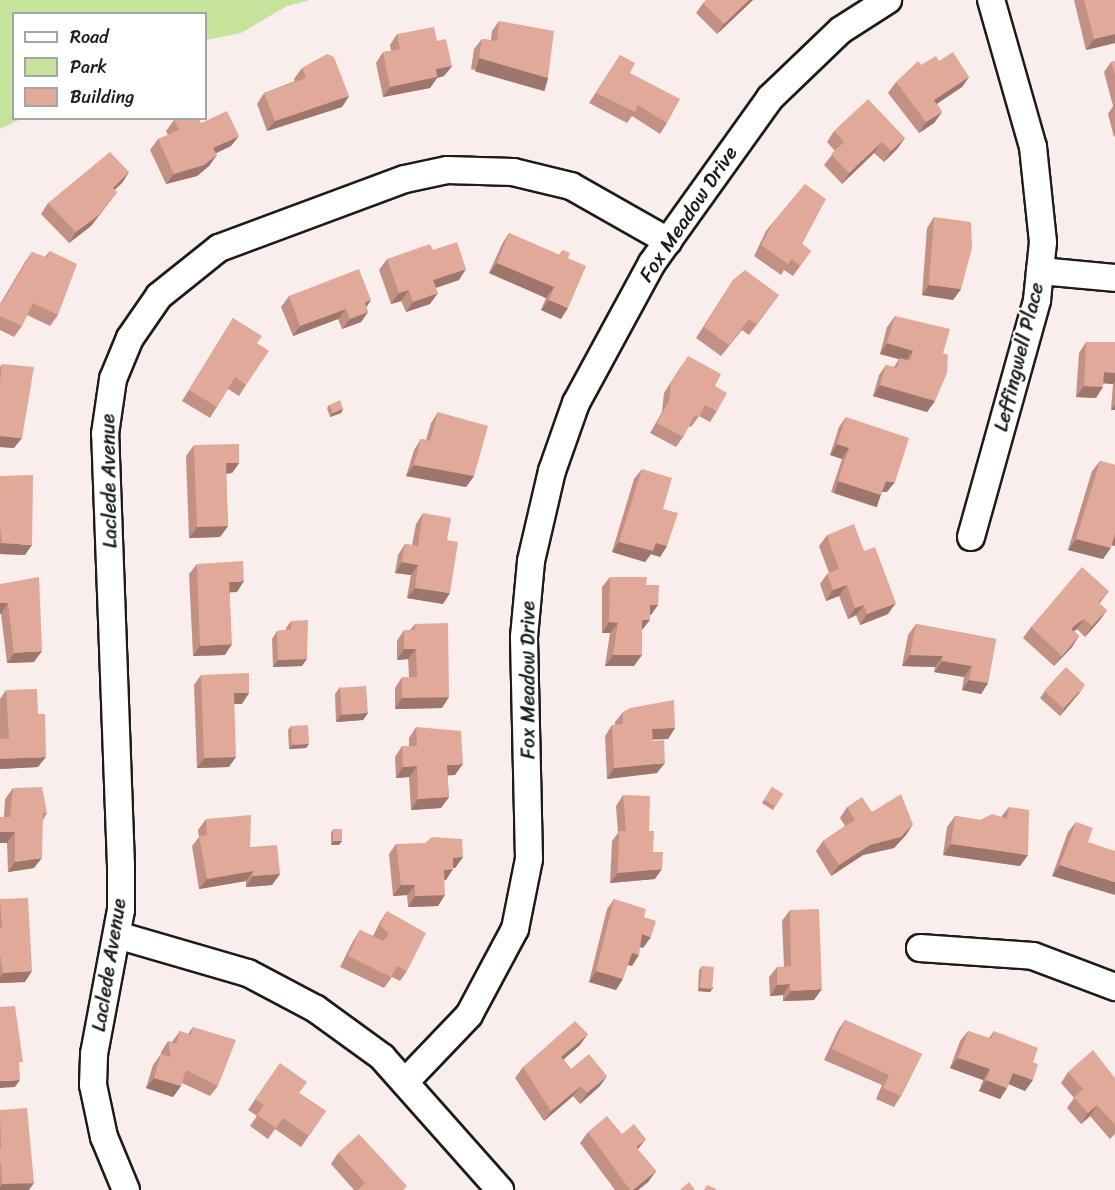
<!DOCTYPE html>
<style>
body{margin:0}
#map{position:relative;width:1115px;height:1190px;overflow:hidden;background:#f9eeeb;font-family:Sriracha,sans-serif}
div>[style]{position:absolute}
.green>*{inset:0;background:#c6e39b}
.roads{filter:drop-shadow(2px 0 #1c1c1c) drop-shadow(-2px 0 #1c1c1c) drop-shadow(0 2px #1c1c1c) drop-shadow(0 -2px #1c1c1c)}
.street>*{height:26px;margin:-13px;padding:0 13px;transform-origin:13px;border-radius:13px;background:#fff}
.wall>*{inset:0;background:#c29184;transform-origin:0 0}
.shaded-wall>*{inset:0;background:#9e766c;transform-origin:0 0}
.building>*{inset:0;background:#e1a99a;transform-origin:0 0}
span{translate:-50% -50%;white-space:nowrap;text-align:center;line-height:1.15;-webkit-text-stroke:4.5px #fff;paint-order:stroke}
.street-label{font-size:20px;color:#1c1c1c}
.legend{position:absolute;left:12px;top:12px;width:195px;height:108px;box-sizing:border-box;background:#fff;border:2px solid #a4a4a4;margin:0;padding:8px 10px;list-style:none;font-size:18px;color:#1c1c1c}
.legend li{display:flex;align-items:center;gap:12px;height:30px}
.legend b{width:30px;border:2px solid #a4a4a4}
</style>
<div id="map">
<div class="green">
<i style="clip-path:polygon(0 0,310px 0,287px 6px,241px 33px,206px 40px,206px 14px,14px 14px,14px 118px,21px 119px,0 129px)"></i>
</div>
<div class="roads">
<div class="street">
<i style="left:1040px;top:271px;width:75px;rotate:5.3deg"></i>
<i style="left:971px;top:537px;width:246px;rotate:-74.4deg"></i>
<i style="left:1037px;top:300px;width:58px;rotate:-84.1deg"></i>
<i style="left:1043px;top:242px;width:96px;rotate:-96deg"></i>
<i style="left:1033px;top:147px;width:153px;rotate:-105.9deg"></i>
<i style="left:117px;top:935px;width:136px;rotate:16.2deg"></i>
<i style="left:248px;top:973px;width:77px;rotate:27.9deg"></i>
<i style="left:316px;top:1009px;width:82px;rotate:36deg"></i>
<i style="left:382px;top:1057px;width:178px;rotate:48.4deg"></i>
<i style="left:920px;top:948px;width:113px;rotate:4deg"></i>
<i style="left:1033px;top:956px;width:88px;rotate:20.7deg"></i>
<i style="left:406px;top:1081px;width:91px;rotate:-46.3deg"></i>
<i style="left:469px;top:1015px;width:98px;rotate:-61.9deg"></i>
<i style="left:515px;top:929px;width:71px;rotate:-78.7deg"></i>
<i style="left:529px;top:859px;width:222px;rotate:-91.3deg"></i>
<i style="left:524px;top:637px;width:76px;rotate:-84.7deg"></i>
<i style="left:531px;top:561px;width:92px;rotate:-76.9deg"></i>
<i style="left:552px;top:471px;width:72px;rotate:-70.6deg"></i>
<i style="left:576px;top:403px;width:159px;rotate:-61.5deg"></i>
<i style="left:652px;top:263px;width:203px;rotate:-54.4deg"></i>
<i style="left:770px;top:98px;width:98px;rotate:-43.8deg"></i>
<i style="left:841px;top:30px;width:56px;rotate:-32.6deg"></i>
<i style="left:126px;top:1190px;width:57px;rotate:-112.5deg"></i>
<i style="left:104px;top:1137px;width:53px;rotate:-101.9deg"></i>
<i style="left:93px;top:1085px;width:31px;rotate:-88deg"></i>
<i style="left:94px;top:1054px;width:147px;rotate:-79.4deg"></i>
<i style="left:121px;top:910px;width:44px;rotate:-90deg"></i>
<i style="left:121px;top:866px;width:432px;rotate:-92.1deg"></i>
<i style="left:105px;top:434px;width:56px;rotate:-81.7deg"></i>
<i style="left:113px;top:379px;width:44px;rotate:-67.5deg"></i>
<i style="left:130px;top:338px;width:51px;rotate:-55.4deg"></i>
<i style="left:159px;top:296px;width:77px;rotate:-38.7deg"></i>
<i style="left:219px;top:248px;width:198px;rotate:-20.4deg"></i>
<i style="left:405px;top:179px;width:43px;rotate:-12.1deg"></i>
<i style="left:447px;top:170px;width:66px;rotate:1.7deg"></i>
<i style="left:513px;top:172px;width:60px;rotate:13.6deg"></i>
<i style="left:571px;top:186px;width:112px;rotate:29.6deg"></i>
</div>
</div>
<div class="wall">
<i style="clip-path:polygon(753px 0,717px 34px,696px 13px,703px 3px)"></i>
<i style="clip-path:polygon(1074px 0,1115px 0,1115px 43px,1086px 50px)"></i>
<i style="clip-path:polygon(499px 21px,548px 78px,541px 89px,471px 69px,474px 49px,482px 39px,491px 40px,492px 31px)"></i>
<i style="clip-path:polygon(397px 34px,437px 41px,452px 66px,444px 76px,437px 78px,430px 88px,383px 97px,376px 63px,383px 52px,391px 51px,390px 45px)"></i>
<i style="clip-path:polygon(620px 55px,630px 73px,667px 123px,660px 134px,632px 116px,627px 123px,589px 103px)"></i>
<i style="clip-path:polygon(939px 61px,969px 77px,962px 87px,937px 104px,942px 112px,934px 123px,919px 133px,888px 93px,896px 82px,921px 65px)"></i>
<i style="clip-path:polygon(1115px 61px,1115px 136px,1114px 137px,1108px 114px,1113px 106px,1104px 72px,1111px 62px)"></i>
<i style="clip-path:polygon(302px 68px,349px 96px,342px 107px,267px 131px,257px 104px,264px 93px,295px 81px,294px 79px)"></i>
<i style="clip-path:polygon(174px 120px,201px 123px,231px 146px,216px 153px,209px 166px,197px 176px,166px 184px,150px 150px,158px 139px,168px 135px,166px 131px)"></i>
<i style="clip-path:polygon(834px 131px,905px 138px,897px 149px,884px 162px,874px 153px,842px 184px,824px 165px,835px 151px,827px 142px)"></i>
<i style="clip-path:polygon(129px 172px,122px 183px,114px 190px,117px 192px,91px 226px,69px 243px,41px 214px,48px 203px)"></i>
<i style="clip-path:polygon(934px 217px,961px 289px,953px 300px,922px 295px,927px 228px)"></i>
<i style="clip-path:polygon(774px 221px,811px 251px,793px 276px,784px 270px,781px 275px,754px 256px,766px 231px)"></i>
<i style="clip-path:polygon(509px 233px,559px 255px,563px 250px,568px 258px,561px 319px,541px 310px,546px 298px,489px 273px,502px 244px)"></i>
<i style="clip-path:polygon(433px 250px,459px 280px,436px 288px,430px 304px,406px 312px,401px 301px,391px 304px,379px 270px,387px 259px)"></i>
<i style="clip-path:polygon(50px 251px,58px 315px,50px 326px,27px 315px,22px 326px,14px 337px,0 330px,0 304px,25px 262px,32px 252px,45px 257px)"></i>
<i style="clip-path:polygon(733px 280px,779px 295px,749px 335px,742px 330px,721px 356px,696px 338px)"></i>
<i style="clip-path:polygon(289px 296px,366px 307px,368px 312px,361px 322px,342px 329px,338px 319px,293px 336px,281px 307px)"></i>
<i style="clip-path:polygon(895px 316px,943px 353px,935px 401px,927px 412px,873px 396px,879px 375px,886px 365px,894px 367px,899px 359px,880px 354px,887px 327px)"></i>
<i style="clip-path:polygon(233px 318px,257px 343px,246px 385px,239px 396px,228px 389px,210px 418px,182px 401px)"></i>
<i style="clip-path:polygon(1086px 342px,1115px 342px,1115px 410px,1111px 410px,1113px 384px,1103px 383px,1096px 398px,1076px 397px,1079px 353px)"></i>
<i style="clip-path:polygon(2px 364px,14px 448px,0 447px,0 367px)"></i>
<i style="clip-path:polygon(681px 366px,715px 386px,717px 411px,710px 422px,699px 416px,691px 427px,689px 426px,683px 437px,676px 447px,650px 433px,662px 412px,664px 393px)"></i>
<i style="clip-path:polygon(329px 405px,343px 409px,341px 413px,330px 417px,327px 408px)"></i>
<i style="clip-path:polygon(438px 412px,474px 476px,466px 487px,406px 476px,414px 450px,421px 439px,426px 440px,431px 423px)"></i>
<i style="clip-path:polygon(846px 417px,887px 492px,882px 492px,881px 495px,874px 506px,831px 492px,842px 459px,830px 455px,839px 427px)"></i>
<i style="clip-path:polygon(194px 445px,239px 463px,232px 473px,226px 474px,228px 526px,220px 537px,189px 538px,186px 456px)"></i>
<i style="clip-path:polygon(1100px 461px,1115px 465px,1115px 546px,1111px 545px,1103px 559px,1068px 550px,1092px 471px)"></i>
<i style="clip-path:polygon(642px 469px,663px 509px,667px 546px,660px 557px,651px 554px,645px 562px,612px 552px,634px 479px)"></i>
<i style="clip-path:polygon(0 476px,25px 555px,0 554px)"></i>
<i style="clip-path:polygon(423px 513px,447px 540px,443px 604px,407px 598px,411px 575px,395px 573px,398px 555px,405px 544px,412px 545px,416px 524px)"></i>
<i style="clip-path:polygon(827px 535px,888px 614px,860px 625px,856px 615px,848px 619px,839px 596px,826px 601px,820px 584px,827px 574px,829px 573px,819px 546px)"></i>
<i style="clip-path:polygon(197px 564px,237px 592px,230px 592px,225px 655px,193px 656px,189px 574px)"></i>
<i style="clip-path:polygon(610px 577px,646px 585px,651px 615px,650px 615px,642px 630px,634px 666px,605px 666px,610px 633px,602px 633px,602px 587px)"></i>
<i style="clip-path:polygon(0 584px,34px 662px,7px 663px,1px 614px,0 614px)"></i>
<i style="clip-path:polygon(1109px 591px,1099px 604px,1107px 610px,1099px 621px,1085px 637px,1077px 629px,1074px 631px,1079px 636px,1072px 647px,1054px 666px,1023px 638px,1031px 627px)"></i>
<i style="clip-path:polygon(291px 621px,302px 666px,273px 667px,272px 639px,277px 631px,286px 630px,286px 628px)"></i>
<i style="clip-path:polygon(415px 624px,442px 708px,395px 709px,395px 688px,402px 677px,409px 677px,408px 659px,397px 660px,397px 641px,404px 630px,410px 630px)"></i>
<i style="clip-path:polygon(916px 624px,996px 639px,988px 683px,981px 694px,962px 690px,964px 677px,934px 672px,935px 667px,902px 666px,908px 635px)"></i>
<i style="clip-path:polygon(201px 675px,242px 704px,234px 704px,229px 767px,197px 768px,194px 685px)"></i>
<i style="clip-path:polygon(340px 687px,368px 713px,363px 720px,336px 722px,335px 694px)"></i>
<i style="clip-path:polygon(6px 690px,38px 767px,0 769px,0 699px)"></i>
<i style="clip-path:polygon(1045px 691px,1080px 692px,1060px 716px,1040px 698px)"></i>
<i style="clip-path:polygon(623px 712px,675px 728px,668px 739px,652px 739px,657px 773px,607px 779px,605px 736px,612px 725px,615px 725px,615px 722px)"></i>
<i style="clip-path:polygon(291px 726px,309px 744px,306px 748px,289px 749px,288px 730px)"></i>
<i style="clip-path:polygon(416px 727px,455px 775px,447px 775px,449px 797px,441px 808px,411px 810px,409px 777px,396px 778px,395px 757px,402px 746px,409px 746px,409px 738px)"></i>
<i style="left:772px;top:787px;width:13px;height:19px;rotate:32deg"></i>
<i style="clip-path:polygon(13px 788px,47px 813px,43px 820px,34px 868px,8px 872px,7px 843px,4px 817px,5px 799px)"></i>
<i style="clip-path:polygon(623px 795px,649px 831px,653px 852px,655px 879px,610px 883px,612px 841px,618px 833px,616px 806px)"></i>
<i style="clip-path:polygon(847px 807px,872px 812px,906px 835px,894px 848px,863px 855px,831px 876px,816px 851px,823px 841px,845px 826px,840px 818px)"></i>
<i style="clip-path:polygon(1009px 807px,1020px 866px,943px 855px,947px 827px,955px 816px,980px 820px,1001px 817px)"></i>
<i style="clip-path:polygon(206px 819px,250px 847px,280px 874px,272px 885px,246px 887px,246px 881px,199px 889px,192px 846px,199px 837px,198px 830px)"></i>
<i style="clip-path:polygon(1076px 822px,1088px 842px,1052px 876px,1068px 832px)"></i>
<i style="clip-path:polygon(333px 829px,339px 845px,331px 845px,331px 833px)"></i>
<i style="clip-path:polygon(396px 844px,463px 857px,455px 868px,453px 868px,446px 880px,444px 880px,438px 906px,408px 907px,407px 895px,393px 896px,389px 854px)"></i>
<i style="clip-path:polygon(614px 899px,644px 917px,643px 948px,640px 947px,632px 966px,628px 965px,616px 990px,589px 982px,607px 909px)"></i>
<i style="clip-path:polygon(0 900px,25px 982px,0 983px)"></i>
<i style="clip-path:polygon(790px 910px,814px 1000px,783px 1001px,783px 995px,770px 996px,769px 977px,777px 967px,784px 967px,782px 921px)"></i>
<i style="clip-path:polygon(387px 911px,407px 971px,400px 981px,392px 977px,384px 988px,340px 967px,353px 941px,360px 930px,373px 936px,380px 922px)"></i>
<i style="clip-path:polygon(702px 966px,713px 988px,710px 992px,698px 991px,699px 970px)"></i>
<i style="clip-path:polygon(845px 1020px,922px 1054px,901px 1096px,894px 1107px,876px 1099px,882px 1085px,824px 1060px,838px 1030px)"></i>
<i style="clip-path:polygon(193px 1027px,218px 1086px,210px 1096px,182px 1083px,181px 1086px,173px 1097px,146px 1088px,153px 1065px,161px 1054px,161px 1052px,168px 1041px,172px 1042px,180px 1031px,188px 1034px)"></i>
<i style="clip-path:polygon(968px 1031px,989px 1038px,994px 1031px,1033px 1062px,1025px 1091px,1009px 1084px,1000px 1099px,979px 1091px,983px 1080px,950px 1068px,960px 1041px)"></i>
<i style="clip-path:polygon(580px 1045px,563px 1059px,571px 1069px,600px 1086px,580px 1104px,573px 1096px,544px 1121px,515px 1078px,523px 1067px)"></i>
<i style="clip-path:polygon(280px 1063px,299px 1093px,326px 1111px,301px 1147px,275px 1129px,268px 1139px,250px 1126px,257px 1116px,248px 1110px)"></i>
<i style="clip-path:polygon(1068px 1072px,1115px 1078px,1115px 1134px,1110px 1139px,1090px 1116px,1081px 1124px,1067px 1108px,1074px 1098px,1061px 1083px)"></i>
<i style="clip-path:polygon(0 1110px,29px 1190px,0 1190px)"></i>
<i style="clip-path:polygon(588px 1132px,622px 1134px,638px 1150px,656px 1171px,648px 1182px,638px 1190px,615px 1190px,580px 1143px)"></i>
<i style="clip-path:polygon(338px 1153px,404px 1190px,354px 1190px,331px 1164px)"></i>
</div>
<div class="shaded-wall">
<i style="clip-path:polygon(749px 0,753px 0,717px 34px,724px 24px)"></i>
<i style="clip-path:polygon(1115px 34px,1115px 43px,1086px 50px,1094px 39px)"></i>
<i style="left:479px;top:58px;width:72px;height:14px;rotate:16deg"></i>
<i style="clip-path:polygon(452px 66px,444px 76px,437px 78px,430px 88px,383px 97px,390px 87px,436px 69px)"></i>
<i style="clip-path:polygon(969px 77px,962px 87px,927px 110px,934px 100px)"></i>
<i style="clip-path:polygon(349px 96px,342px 107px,267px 131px,275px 121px)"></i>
<i style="clip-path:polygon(942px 112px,934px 123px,919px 133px,926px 122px)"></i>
<i style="clip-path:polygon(239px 136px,231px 146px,206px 158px,213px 148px)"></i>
<i style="clip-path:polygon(905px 138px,897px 149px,884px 162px,891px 151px)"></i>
<i style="clip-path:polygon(882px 142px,874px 153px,842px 184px,849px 173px)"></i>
<i style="clip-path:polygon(217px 155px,209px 166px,197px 176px,166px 184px,174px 174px)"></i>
<i style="clip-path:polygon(129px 172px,122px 183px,105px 199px,113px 188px)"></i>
<i style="clip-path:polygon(117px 192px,91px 226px,69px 243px,76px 232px)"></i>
<i style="clip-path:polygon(497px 263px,554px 287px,546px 298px,489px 273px)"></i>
<i style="clip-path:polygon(466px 269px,459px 280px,426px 291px,433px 280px)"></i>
<i style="clip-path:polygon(929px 285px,961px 289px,953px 300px,922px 295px)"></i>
<i style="clip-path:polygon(409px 290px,401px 301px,391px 304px,399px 293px)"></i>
<i style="clip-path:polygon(438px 293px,430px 304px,406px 312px,413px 302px)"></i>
<i style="clip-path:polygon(371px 300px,364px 311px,365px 302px)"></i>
<i style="clip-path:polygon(549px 300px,568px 308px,561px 319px,541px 310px)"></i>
<i style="clip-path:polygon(346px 309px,338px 319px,293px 336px,300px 326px)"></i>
<i style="clip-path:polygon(368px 312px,361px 322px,342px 329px,350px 319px)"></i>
<i style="clip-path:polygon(887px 343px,913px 351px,906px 361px,880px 354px)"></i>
<i style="clip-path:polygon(1104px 372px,1115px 373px,1115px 381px,1113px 384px,1096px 383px)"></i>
<i style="clip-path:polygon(880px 385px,935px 401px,927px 412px,873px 396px)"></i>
<i style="clip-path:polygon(1084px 386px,1103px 387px,1096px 398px,1076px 397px)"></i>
<i style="clip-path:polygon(1115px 404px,1115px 410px,1111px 410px)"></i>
<i style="clip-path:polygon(343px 409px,341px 413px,330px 417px,333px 413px)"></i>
<i style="clip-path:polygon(0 436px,22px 438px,14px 448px,0 447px)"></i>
<i style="clip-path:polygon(837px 444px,849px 448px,842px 459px,830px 455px)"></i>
<i style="clip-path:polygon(226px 463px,239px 463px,232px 473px,218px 474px)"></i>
<i style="clip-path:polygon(414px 465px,474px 476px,466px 487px,406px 476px)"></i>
<i style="left:838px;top:481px;width:45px;height:13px;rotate:18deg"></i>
<i style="clip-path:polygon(886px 481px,895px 482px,887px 492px,879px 492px)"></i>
<i style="clip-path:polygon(228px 526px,220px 537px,189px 538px,197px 527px)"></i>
<i style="clip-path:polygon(1114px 533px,1115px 546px,1107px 544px)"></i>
<i style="clip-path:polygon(1076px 539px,1111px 548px,1103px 559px,1068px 550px)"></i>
<i style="clip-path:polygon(619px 542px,656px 543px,667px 546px,660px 557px,651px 554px,645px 562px,612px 552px)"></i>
<i style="clip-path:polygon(2px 543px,32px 545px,25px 555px,0 554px,0 546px)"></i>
<i style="clip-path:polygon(402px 562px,418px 565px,411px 575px,395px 573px)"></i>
<i style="clip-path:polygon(244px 581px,237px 592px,222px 593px,229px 582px)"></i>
<i style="clip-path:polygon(847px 585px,839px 596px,826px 601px,833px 590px)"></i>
<i style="clip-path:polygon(415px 588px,450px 593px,443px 604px,407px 598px)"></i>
<i style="clip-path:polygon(0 603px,8px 603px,1px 614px,0 614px)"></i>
<i style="clip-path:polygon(896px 603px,888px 614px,860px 625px,867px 614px)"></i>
<i style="clip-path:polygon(650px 605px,658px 605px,651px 615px,643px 615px)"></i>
<i style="clip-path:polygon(864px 605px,856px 615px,848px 619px,855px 608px)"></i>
<i style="clip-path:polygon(1107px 610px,1099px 621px,1085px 637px,1092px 626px)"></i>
<i style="clip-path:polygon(1084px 619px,1077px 629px,1067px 636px,1075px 625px)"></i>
<i style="clip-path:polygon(642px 620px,650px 620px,642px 630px)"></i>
<i style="clip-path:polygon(609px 622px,618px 623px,610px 633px,602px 633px)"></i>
<i style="clip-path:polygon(1079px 636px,1072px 647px,1054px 666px,1062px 656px)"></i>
<i style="clip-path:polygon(232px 644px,225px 655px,193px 656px,200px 646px)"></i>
<i style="clip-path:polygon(404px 649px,416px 649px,408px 659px,397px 660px)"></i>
<i style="clip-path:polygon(42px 651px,34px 662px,7px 663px,14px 653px)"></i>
<i style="clip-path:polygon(613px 655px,642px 655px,634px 666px,605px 666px)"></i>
<i style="clip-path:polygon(910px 655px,943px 656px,935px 667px,902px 666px)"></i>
<i style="clip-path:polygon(307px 659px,302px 666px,273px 667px,278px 660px)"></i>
<i style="clip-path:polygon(942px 661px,972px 666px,964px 677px,934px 672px)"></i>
<i style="clip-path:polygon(969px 680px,988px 683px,981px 694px,962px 690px)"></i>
<i style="clip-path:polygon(1085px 685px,1080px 692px,1060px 716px,1065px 708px)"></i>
<i style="clip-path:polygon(234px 693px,249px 693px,242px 704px,227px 704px)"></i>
<i style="clip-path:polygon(449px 697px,442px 708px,395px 709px,402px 698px)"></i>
<i style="clip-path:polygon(368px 713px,363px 720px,336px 722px,341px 715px)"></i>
<i style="clip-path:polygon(675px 728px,668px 739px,644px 740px,652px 729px)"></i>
<i style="clip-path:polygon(309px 744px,306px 748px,289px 749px,292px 745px)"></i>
<i style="clip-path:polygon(46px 757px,38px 767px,0 769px,0 759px)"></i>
<i style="clip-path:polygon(236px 757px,229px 767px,197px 768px,204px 758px)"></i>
<i style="clip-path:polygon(665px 763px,657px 773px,607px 779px,614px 768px)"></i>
<i style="clip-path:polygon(463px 764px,455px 775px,439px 776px,447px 765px)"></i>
<i style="clip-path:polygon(417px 766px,409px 777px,396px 778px,403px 767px)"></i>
<i style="clip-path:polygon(449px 797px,441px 808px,411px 810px,418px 799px)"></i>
<i style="clip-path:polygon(913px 824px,906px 835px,894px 848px,863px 855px,831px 876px,839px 865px,870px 845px)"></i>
<i style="clip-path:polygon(0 832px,15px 832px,7px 843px,0 843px)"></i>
<i style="clip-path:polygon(334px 841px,342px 841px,339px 845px,331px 845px)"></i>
<i style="clip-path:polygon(951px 844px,1028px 855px,1020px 866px,943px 855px)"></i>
<i style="clip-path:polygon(463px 857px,455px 868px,446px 868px,453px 858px)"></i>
<i style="clip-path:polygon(42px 858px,34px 868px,8px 872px,15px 862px)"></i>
<i style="clip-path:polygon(1060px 865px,1115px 882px,1115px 895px,1052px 876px)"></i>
<i style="clip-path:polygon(453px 869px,446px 880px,436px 880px,444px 870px)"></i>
<i style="clip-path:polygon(662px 869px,655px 879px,610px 883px,618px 873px)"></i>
<i style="clip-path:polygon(253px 871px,246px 881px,199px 889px,207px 879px)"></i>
<i style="clip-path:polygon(280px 874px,272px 885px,246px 887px,253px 876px)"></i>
<i style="clip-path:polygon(401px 885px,415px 885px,407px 895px,393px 896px)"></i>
<i style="clip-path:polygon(445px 895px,438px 906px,408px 907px,415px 896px)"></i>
<i style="clip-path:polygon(642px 934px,651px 937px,643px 948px,635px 945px)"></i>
<i style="clip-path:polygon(632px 953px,639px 955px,632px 966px,624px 963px)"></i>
<i style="clip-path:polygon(32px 971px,25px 982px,0 983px,0 978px,3px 973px)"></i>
<i style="clip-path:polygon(596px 971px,623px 979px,616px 990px,589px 982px)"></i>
<i style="clip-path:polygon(790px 984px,783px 995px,770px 996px,777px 985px)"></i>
<i style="clip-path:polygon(700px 988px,713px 988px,710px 992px,698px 991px)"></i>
<i style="clip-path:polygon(822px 989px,814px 1000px,783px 1001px,791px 991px)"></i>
<i style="clip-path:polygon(588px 1034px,580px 1045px,554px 1068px,561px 1057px)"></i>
<i style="clip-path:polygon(958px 1058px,990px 1069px,983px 1080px,950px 1068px)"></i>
<i style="clip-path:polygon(1013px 1073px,1033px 1080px,1025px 1091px,1006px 1083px)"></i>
<i style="clip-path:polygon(607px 1076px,600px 1086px,580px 1104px,587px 1093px)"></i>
<i style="clip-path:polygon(154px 1078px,181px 1086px,173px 1097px,146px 1088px)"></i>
<i style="clip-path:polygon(20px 1080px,15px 1087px,0 1088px,0 1081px)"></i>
<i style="clip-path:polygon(986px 1080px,1007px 1088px,1000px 1099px,979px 1091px)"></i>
<i style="clip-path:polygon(581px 1086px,573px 1096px,544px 1121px,551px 1111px)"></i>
<i style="clip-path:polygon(1097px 1105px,1090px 1116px,1081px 1124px,1088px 1113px)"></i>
<i style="clip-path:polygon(646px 1139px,638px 1149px,636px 1147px)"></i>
<i style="clip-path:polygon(656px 1171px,648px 1182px,638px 1190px,633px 1190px)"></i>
<i style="clip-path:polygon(34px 1183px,29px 1190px,0 1190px,0 1187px,2px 1184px)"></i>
</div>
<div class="building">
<i style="clip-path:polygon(706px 0,749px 0,724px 24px,703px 3px)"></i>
<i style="clip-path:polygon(1084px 0,1115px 0,1115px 34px,1094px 39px)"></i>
<i style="clip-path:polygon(499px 21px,554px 31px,548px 78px,479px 58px,482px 39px,497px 41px)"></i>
<i style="clip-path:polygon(434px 27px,437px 41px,446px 39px,452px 66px,436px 69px,437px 77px,390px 87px,383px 52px,400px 49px,397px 34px)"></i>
<i style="clip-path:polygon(953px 52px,969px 77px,934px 100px,942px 112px,926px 122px,896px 82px,918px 61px,921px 65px,936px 56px,939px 61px)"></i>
<i style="clip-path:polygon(327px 54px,334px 57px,349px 96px,275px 121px,264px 93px,306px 78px,302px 68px)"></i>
<i style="clip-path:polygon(620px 55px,635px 63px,630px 73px,680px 99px,667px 123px,638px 105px,635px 112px,596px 93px)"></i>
<i style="clip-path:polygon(1115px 61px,1115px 75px,1111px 62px)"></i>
<i style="clip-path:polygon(868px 99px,905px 138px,891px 151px,882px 142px,849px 173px,831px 154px,844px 142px,834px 131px)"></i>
<i style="clip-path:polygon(227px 111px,239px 136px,213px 148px,217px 155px,204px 165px,174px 174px,158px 139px,179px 130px,174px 120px,177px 118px,199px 118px,201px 123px)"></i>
<i style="clip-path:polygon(110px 152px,129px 172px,113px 188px,117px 192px,99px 215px,76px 232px,48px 203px)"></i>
<i style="clip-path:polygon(805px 184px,826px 199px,802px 244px,811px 251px,800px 266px,792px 259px,788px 264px,761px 245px,774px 221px)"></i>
<i style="clip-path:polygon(934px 217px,971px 222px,972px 248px,961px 289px,929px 285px)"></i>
<i style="clip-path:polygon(509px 233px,560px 255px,563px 250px,570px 253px,568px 258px,586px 266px,568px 308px,549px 300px,554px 287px,497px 263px)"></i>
<i style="clip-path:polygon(457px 242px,466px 269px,433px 280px,438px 293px,413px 302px,409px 290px,399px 293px,387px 259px,430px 244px,433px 250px)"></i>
<i style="clip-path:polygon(50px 251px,77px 264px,58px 315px,33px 303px,22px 326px,0 316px,0 306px,32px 252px,47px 258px)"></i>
<i style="clip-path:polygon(359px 269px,371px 300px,365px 302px,368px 312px,350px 319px,346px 309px,300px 326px,289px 296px)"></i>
<i style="clip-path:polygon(745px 270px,779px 295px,756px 324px,749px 319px,729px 345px,704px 327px,733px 280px)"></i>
<i style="clip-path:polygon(895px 316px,950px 329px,943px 353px,948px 355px,947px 373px,935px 401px,880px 385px,886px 365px,897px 368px,900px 358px,910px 361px,913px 351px,887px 343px)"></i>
<i style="clip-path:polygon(233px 318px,262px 336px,257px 343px,269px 351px,246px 385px,235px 377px,217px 407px,189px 390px)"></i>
<i style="clip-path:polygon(1086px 342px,1115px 342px,1115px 373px,1104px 372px,1103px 387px,1084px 386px)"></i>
<i style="clip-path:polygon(688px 356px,721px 374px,715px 386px,727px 393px,717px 411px,705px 405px,699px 417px,695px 415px,683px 437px,657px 423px,669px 401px,671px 382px)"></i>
<i style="clip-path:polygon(2px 364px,34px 367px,22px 438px,0 436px,0 382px)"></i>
<i style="clip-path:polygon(340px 400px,343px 409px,333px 413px,329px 405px)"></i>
<i style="clip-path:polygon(438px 412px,488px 426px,474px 476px,414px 465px,421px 439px,430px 441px)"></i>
<i style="clip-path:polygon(846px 417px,909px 438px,895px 482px,886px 481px,881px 495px,838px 481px,849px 448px,837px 444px)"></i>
<i style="clip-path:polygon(239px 444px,239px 463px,226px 463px,228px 526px,197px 527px,194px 445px)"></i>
<i style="clip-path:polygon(1100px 461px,1115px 465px,1115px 533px,1111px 548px,1076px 539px)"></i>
<i style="clip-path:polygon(642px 469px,672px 478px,663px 509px,678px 513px,667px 546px,656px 543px,653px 551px,619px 542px)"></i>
<i style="clip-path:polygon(33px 475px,32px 545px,2px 543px,0 526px,0 476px)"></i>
<i style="clip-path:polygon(423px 513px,451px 518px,447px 540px,458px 542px,450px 593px,415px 588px,418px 565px,402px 562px,405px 544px,418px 546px)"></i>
<i style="clip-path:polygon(854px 524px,864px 551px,875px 547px,896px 603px,867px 614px,864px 605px,855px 608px,847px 585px,833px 590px,827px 574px,839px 569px,827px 535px)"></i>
<i style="clip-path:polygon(243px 561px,244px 581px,229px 582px,232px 644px,200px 646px,197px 564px)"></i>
<i style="clip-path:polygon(1082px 567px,1109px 591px,1098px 602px,1107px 610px,1092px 626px,1084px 619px,1075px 625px,1071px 629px,1079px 636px,1062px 656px,1031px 627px)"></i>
<i style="clip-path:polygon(39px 577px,42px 651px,14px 653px,8px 603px,0 603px,0 584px)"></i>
<i style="clip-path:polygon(610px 577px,647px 577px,646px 585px,659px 585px,658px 605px,650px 605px,650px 620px,642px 620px,642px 655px,613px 655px,618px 623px,609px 622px)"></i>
<i style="clip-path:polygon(308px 620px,307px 659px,278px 660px,277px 631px,291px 629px,291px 621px)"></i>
<i style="clip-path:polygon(448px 623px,449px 697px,402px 698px,402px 677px,417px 677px,416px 649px,404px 649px,404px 630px,415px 630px,415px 624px)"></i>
<i style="clip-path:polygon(916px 624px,996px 639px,988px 683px,969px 680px,972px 666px,942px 661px,943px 656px,910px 655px)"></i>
<i style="left:1066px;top:667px;width:26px;height:32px;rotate:43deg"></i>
<i style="clip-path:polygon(249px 673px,249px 693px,234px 693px,236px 757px,204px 758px,201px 675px)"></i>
<i style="left:366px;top:686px;width:27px;height:26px;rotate:86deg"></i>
<i style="clip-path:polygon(37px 689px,38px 714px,45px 714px,46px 757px,0 759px,0 739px,9px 738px,6px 690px)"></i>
<i style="clip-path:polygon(674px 700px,675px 728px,652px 729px,653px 741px,664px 740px,665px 763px,614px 768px,612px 725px,623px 724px,623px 712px,630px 708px)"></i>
<i style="left:308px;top:725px;width:19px;height:17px;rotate:87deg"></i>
<i style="clip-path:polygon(416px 727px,461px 731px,463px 764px,447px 765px,449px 797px,418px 799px,417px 766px,403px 767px,402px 746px,417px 746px)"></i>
<i style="clip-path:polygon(42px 787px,47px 813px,43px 813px,42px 858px,15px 862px,15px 832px,0 832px,0 817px,10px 817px,13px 788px)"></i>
<i style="left:772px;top:787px;width:13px;height:15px;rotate:32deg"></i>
<i style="clip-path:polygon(901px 794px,913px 824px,901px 837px,870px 845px,839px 865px,823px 841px,855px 820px,847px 807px,862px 797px,872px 812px)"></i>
<i style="clip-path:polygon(623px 795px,650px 796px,649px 831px,654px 831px,653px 852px,663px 852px,662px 869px,618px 873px,619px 831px,626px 831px)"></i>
<i style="clip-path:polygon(1009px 807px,1029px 810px,1028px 855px,951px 844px,955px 816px,980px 820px,992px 814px,1007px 819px)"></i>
<i style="clip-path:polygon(251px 815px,250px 847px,277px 845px,280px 874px,253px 876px,253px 871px,207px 879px,199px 836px,207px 835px,206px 819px)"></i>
<i style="clip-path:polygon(1076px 822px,1093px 828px,1088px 842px,1115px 851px,1115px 882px,1060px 865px)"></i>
<i style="left:333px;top:829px;width:9px;height:12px"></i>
<i style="clip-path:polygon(432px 837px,462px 839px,463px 857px,453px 858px,453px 869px,444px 870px,445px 895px,415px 896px,415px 885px,401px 885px,396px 844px,425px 843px)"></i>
<i style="clip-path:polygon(28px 898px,32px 971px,3px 973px,0 954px,0 928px,2px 928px,0 899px)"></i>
<i style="clip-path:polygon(614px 899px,646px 909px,644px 917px,656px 921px,651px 937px,642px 934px,639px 955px,632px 953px,623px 979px,596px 971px)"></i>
<i style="clip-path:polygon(819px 909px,822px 989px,791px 991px,790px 984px,777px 985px,777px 967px,791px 966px,790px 910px)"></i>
<i style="clip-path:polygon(387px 911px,426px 933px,407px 971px,397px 966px,391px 977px,348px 956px,360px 930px,383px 941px,389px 934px,380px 925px)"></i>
<i style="left:702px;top:966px;width:12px;height:22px;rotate:5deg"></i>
<i style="clip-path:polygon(15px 1006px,23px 1062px,19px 1062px,20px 1080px,0 1081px,0 1007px)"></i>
<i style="clip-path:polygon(845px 1020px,922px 1054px,901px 1096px,883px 1088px,889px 1075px,832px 1049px)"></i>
<i style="clip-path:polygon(575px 1021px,588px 1034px,561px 1057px,571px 1069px,589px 1054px,607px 1076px,587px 1093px,581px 1086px,551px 1111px,523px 1067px)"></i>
<i style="clip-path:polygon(193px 1027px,236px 1040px,218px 1086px,186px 1070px,181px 1086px,154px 1078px,161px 1054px,171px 1057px,168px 1041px,176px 1044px,180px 1031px,191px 1035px)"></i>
<i style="clip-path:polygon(968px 1031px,991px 1039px,994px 1031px,1038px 1048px,1033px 1062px,1038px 1064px,1033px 1080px,1013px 1073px,1007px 1088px,986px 1080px,990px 1069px,958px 1058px)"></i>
<i style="clip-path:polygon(1093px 1050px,1115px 1078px,1115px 1125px,1097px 1105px,1088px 1113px,1074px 1097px,1083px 1089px,1068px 1072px)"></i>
<i style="clip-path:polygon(280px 1063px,307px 1082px,299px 1093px,326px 1111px,309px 1136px,283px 1118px,276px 1128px,257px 1115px,264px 1105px,255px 1099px)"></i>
<i style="clip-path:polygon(27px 1108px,34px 1183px,2px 1184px,1px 1164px,0 1164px,0 1148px,1px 1148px,0 1110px)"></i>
<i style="clip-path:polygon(607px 1116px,622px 1134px,634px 1124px,646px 1139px,636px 1147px,656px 1171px,633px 1190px,630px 1190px,588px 1132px)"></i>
<i style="clip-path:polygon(359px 1134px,407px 1186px,403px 1190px,358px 1190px,365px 1183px,338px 1153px)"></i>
<i style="clip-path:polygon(689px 1182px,695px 1190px,680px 1190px)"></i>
<i style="clip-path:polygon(707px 1185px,716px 1189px,715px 1190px,704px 1190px)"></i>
</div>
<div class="street-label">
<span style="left:688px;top:214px;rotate:-56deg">Fox Meadow Drive</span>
<span style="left:1019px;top:357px;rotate:-76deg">Leffingwell Place</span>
<span style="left:109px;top:481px;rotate:-91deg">Laclede Avenue</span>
<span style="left:528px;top:680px;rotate:-90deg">Fox Meadow Drive</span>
<span style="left:109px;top:965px;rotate:-81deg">Laclede Avenue</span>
</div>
<ul class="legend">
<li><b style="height:8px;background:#fff"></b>Road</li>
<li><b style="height:16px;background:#c6e39b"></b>Park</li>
<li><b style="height:16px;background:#e1a99a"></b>Building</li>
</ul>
</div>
